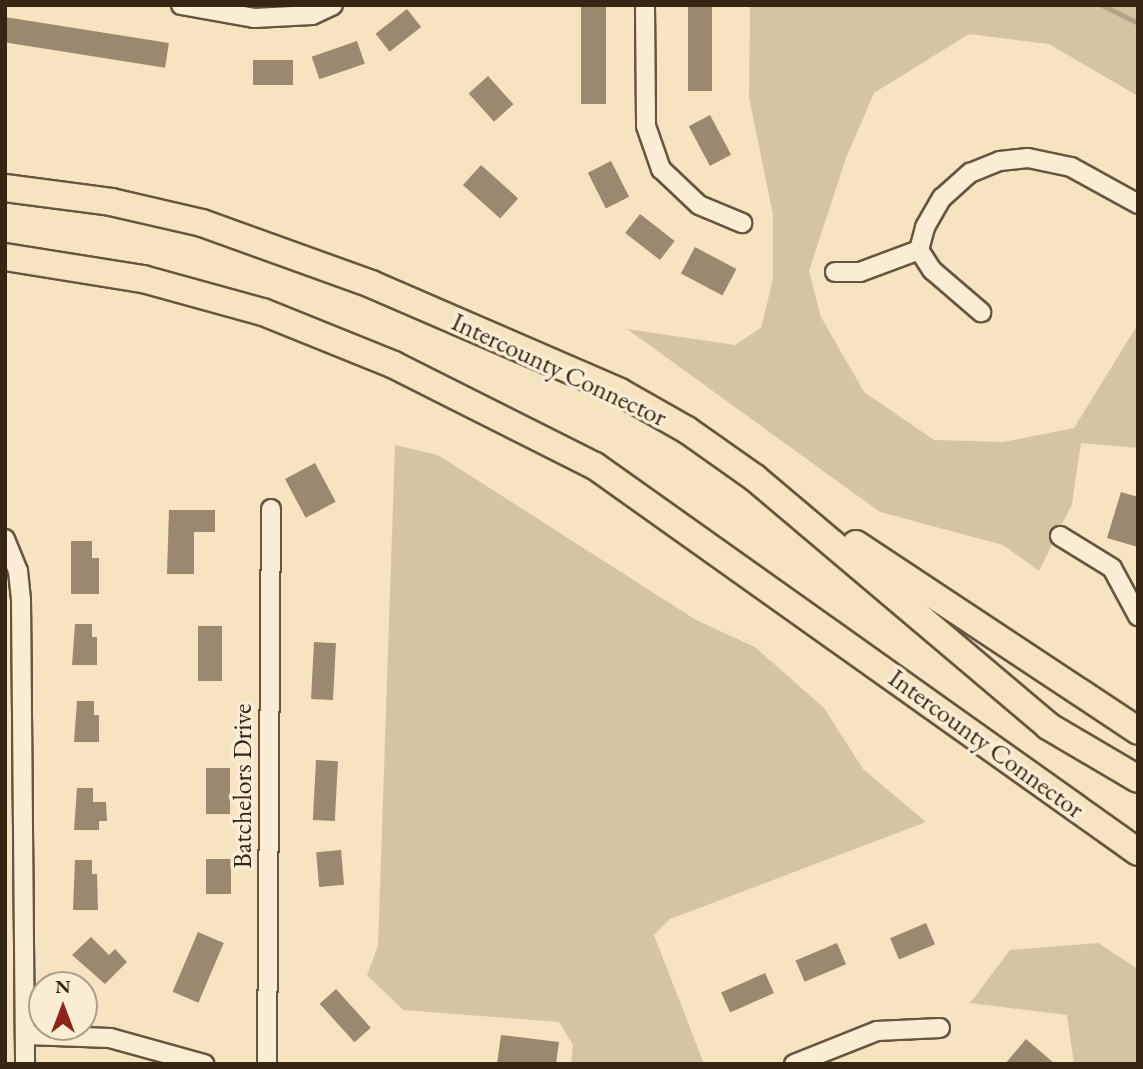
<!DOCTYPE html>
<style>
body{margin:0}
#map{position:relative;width:1143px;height:1069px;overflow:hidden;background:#f6e4c0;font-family:"EB Garamond",serif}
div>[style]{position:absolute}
.green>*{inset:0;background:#d5c4a3}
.stream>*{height:4.5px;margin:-2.25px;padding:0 2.25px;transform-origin:2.25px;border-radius:2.25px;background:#b5a486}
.building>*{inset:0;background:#9a896e;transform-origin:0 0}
.roads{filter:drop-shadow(2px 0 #665640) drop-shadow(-2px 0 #665640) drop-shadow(0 2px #665640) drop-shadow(0 -2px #665640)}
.minor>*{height:18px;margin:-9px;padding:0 9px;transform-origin:9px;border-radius:9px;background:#f9edd6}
.highway>*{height:26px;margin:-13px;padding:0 13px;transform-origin:13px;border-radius:13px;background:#f6e4c0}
span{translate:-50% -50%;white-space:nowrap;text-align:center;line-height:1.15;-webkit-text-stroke:7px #f9edd6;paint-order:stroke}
.street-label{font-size:26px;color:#362715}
.frame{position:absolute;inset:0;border:7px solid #362715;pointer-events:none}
.north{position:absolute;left:28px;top:971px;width:70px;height:70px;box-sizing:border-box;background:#f9edd6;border:2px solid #ab9e89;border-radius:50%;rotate:0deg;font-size:19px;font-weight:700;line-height:28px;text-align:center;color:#362715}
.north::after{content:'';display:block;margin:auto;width:24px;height:32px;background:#8f2418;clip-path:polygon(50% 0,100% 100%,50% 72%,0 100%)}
</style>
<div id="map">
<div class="green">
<i style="clip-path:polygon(750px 5px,1138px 5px,1138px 96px,1049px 44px,969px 34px,874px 93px,846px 158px,809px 271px,821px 317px,864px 392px,934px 440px,1003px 442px,1074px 428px,1138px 324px,1138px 448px,1081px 443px,1072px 504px,1039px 571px,1003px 545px,880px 512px,627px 329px,735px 345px,761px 328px,773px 279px,773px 215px,749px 97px)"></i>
<i style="clip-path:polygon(395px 445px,438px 455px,696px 620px,755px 647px,824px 708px,863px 769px,926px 822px,670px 919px,654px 935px,704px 1064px,571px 1064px,573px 1045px,559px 1022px,403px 1010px,367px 975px,378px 946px)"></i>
<i style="clip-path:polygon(1098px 943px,1138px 969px,1138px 1064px,1074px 1064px,1067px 1015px,970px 1003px,1010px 950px)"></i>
</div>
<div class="stream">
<i style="left:1102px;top:5px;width:40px;rotate:26.6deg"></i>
</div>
<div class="building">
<i style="left:581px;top:5px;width:25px;height:99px"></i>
<i style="left:688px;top:5px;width:24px;height:86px"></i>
<i style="left:407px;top:9px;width:23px;height:40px;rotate:52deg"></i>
<i style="left:5px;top:17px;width:166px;height:25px;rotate:9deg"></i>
<i style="left:357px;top:41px;width:24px;height:48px;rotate:71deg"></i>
<i style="left:253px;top:60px;width:40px;height:25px"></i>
<i style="left:488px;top:76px;width:38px;height:26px;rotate:48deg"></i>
<i style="left:710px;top:115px;width:45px;height:24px;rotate:62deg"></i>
<i style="left:611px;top:161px;width:40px;height:26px;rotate:63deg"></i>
<i style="left:481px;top:165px;width:50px;height:27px;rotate:42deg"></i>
<i style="left:640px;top:214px;width:44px;height:24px;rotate:38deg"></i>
<i style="left:695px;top:247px;width:47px;height:30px;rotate:28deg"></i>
<i style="left:315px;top:463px;width:44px;height:34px;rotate:62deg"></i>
<i style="clip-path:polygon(1121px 492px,1138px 497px,1138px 547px,1107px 538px)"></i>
<i style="clip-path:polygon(169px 510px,215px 510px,215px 532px,194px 532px,194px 574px,167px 574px)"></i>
<i style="clip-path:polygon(71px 541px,92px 541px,92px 558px,99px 558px,99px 594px,71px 594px)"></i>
<i style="clip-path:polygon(75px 624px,92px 624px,92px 637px,97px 637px,97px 665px,72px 665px)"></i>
<i style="left:198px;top:626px;width:24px;height:55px"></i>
<i style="left:314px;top:642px;width:22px;height:57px;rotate:3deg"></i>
<i style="clip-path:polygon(77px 701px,94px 701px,94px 715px,99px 715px,99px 742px,74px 742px)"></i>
<i style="left:316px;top:760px;width:22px;height:60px;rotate:3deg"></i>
<i style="left:206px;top:768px;width:24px;height:46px"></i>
<i style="clip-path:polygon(77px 788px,93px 788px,93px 802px,106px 802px,107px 821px,99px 821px,99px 830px,74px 830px)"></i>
<i style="left:341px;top:850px;width:35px;height:25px;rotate:85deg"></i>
<i style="left:206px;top:859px;width:25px;height:35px"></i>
<i style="clip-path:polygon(75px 860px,92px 860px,92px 874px,97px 874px,98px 910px,73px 910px)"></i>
<i style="left:926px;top:923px;width:23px;height:39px;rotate:67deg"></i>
<i style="left:198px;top:932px;width:28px;height:65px;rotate:23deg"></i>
<i style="clip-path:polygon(91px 937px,109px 955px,115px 949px,127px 962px,105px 984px,72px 955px)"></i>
<i style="left:837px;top:943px;width:23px;height:45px;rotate:67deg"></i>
<i style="left:765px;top:973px;width:22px;height:48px;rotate:66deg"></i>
<i style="left:336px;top:989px;width:52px;height:22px;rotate:48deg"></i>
<i style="clip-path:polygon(501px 1035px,559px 1042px,556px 1064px,497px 1064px)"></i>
<i style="clip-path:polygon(1026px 1039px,1055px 1064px,1005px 1064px)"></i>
</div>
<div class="roads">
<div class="minor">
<i style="left:181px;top:5px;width:74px;rotate:10.1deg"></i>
<i style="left:254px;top:18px;width:58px;rotate:-3deg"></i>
<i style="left:312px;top:15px;width:23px;rotate:-25deg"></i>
<i style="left:645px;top:5px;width:121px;rotate:89.5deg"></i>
<i style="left:646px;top:126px;width:46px;rotate:70.8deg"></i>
<i style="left:661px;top:169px;width:52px;rotate:43.5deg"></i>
<i style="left:699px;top:205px;width:47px;rotate:22.7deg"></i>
<i style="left:919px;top:250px;width:24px;rotate:57deg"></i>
<i style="left:932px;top:270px;width:65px;rotate:40.6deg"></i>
<i style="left:835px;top:272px;width:25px"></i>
<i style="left:860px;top:272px;width:63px;rotate:-20.4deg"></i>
<i style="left:919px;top:250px;width:24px;rotate:-75deg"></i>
<i style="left:925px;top:227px;width:34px;rotate:-60deg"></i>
<i style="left:942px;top:198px;width:38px;rotate:-42deg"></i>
<i style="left:970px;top:173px;width:32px;rotate:-22deg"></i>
<i style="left:1000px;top:161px;width:28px;rotate:-6deg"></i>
<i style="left:1028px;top:158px;width:44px;rotate:11.8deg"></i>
<i style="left:1071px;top:167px;width:77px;rotate:28.9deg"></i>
<i style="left:1060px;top:536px;width:61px;rotate:31.6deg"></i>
<i style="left:1112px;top:568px;width:55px;rotate:61.6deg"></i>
<i style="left:5px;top:539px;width:35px;rotate:68deg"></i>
<i style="left:18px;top:571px;width:28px;rotate:84deg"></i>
<i style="left:21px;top:599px;width:465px;rotate:89.5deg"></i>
<i style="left:26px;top:1035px;width:84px;rotate:2deg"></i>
<i style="left:110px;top:1038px;width:98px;rotate:15.5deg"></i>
<i style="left:267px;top:1064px;width:555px;rotate:-89.59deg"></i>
<i style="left:794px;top:1064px;width:89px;rotate:-21.7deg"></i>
<i style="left:877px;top:1031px;width:63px;rotate:-2.7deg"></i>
</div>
<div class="highway">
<i style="left:5px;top:188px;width:107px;rotate:7.5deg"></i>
<i style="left:111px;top:202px;width:93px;rotate:13deg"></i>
<i style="left:202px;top:223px;width:180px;rotate:19.8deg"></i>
<i style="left:371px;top:284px;width:271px;rotate:23.4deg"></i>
<i style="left:620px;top:392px;width:77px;rotate:29.6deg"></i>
<i style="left:687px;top:430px;width:83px;rotate:35.2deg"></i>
<i style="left:755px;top:478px;width:384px;rotate:40.2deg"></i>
<i style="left:1048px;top:726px;width:104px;rotate:30.5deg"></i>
<i style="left:5px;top:257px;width:140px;rotate:9.1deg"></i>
<i style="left:143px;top:279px;width:124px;rotate:15.4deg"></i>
<i style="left:263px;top:312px;width:141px;rotate:22deg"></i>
<i style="left:394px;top:365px;width:225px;rotate:26.7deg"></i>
<i style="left:595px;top:466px;width:666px;rotate:35.41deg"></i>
<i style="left:856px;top:544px;width:338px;rotate:33.5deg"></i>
</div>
</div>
<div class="street-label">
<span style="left:559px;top:370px;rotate:25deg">Intercounty Connector</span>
<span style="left:986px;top:744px;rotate:36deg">Intercounty Connector</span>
<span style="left:243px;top:786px;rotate:-90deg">Batchelors Drive</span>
</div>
<div class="frame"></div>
<div class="north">N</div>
</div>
